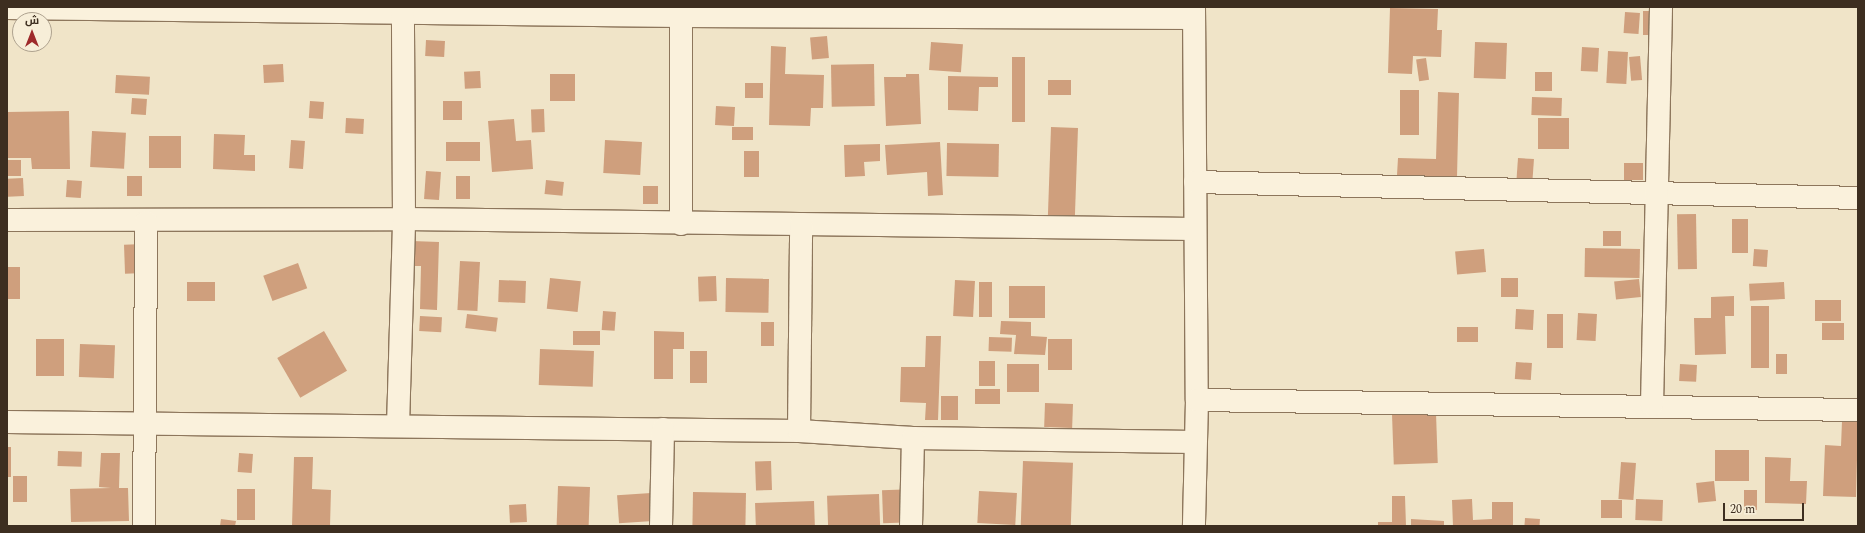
<!DOCTYPE html>
<meta charset="utf-8">
<style>
body{margin:0}
#map{position:relative;width:1865px;height:533px;overflow:hidden;background:#f0e4c8;font-family:Spectral,Cairo,serif}
div>[style]{position:absolute}
.building>*{inset:0;background:#cf9f7d;transform-origin:0 0}
.roads{filter:drop-shadow(1px 0 #8d765c) drop-shadow(-1px 0 #8d765c) drop-shadow(0 1px #8d765c) drop-shadow(0 -1px #8d765c)}
.minor>*{height:22px;margin:-11px;padding:0 11px;transform-origin:11px;border-radius:11px;background:#faf1dc}
span{translate:-50% -50%;white-space:nowrap;text-align:center;line-height:1.15;-webkit-text-stroke:3px #f7eed8;paint-order:stroke}
.frame{position:absolute;inset:0;border:8px solid #3d2e20;pointer-events:none}
.north{position:absolute;left:12px;top:12px;width:40px;height:40px;box-sizing:border-box;background:#f7eed8;border:1px solid #ada18e;border-radius:50%;rotate:0deg;font-size:11px;font-weight:700;line-height:16px;text-align:center;color:#3d2e20}
.north::after{content:'';display:block;margin:auto;width:14px;height:18px;background:#9e2a2b;clip-path:polygon(50% 0,100% 100%,50% 72%,0 100%)}
.scale{position:absolute;left:1723px;top:503px;width:81px;height:18px;box-sizing:border-box;border:2px solid #3d2e20;border-top:0;padding-left:5px;font-size:12px;line-height:14px;white-space:nowrap;color:#3d2e20;-webkit-text-stroke:3px #f7eed8;paint-order:stroke}
</style>
<div id="map">
<div class="building">
<i style="clip-path:polygon(1390px 8px,1438px 9px,1437px 30px,1442px 30px,1441px 57px,1413px 56px,1412px 74px,1388px 73px)"></i>
<i style="left:1643px;top:11px;width:13px;height:24px"></i>
<i style="left:1625px;top:12px;width:15px;height:21px;rotate:4deg"></i>
<i style="left:827px;top:36px;width:22px;height:17px;rotate:85deg"></i>
<i style="left:426px;top:40px;width:19px;height:16px;rotate:3deg"></i>
<i style="left:931px;top:42px;width:32px;height:28px;rotate:4deg"></i>
<i style="left:1475px;top:42px;width:32px;height:36px;rotate:2deg"></i>
<i style="clip-path:polygon(26px 44px,42px 44px,41px 49px,26px 48px)"></i>
<i style="clip-path:polygon(771px 46px,786px 47px,785px 74px,824px 75px,823px 108px,811px 108px,810px 126px,769px 125px)"></i>
<i style="left:1582px;top:47px;width:17px;height:24px;rotate:3deg"></i>
<i style="left:1608px;top:51px;width:20px;height:32px;rotate:3deg"></i>
<i style="left:1640px;top:56px;width:24px;height:11px;rotate:85deg"></i>
<i style="left:1012px;top:57px;width:13px;height:65px"></i>
<i style="left:1426px;top:58px;width:22px;height:10px;rotate:82deg"></i>
<i style="left:283px;top:64px;width:18px;height:20px;rotate:87deg"></i>
<i style="left:874px;top:64px;width:42px;height:43px;rotate:89deg"></i>
<i style="left:480px;top:71px;width:17px;height:16px;rotate:87deg"></i>
<i style="left:1535px;top:72px;width:17px;height:19px"></i>
<i style="left:550px;top:74px;width:25px;height:27px"></i>
<i style="clip-path:polygon(906px 74px,919px 74px,921px 124px,886px 126px,884px 77px,906px 77px)"></i>
<i style="left:116px;top:75px;width:34px;height:18px;rotate:3deg"></i>
<i style="clip-path:polygon(948px 76px,998px 77px,998px 87px,979px 87px,978px 111px,948px 110px)"></i>
<i style="left:1048px;top:80px;width:23px;height:15px"></i>
<i style="left:745px;top:83px;width:18px;height:15px"></i>
<i style="left:1400px;top:90px;width:19px;height:45px"></i>
<i style="clip-path:polygon(1438px 92px,1459px 93px,1457px 177px,1397px 175px,1398px 158px,1436px 159px)"></i>
<i style="left:1532px;top:97px;width:30px;height:18px;rotate:2deg"></i>
<i style="left:132px;top:98px;width:15px;height:16px;rotate:4deg"></i>
<i style="left:310px;top:101px;width:14px;height:17px;rotate:4deg"></i>
<i style="left:443px;top:101px;width:19px;height:19px"></i>
<i style="left:716px;top:106px;width:19px;height:19px;rotate:3deg"></i>
<i style="left:544px;top:109px;width:23px;height:13px;rotate:88deg"></i>
<i style="clip-path:polygon(69px 111px,70px 169px,32px 169px,31px 158px,7px 158px,7px 112px)"></i>
<i style="left:346px;top:118px;width:18px;height:15px;rotate:3deg"></i>
<i style="left:1538px;top:118px;width:31px;height:31px"></i>
<i style="clip-path:polygon(514px 119px,516px 141px,531px 140px,533px 169px,492px 172px,488px 121px)"></i>
<i style="left:732px;top:127px;width:21px;height:13px"></i>
<i style="left:1051px;top:127px;width:27px;height:88px;rotate:2deg"></i>
<i style="left:92px;top:131px;width:34px;height:36px;rotate:3deg"></i>
<i style="clip-path:polygon(214px 134px,245px 135px,244px 155px,255px 155px,255px 171px,213px 169px)"></i>
<i style="left:149px;top:136px;width:32px;height:32px"></i>
<i style="left:291px;top:140px;width:14px;height:28px;rotate:4deg"></i>
<i style="left:605px;top:140px;width:37px;height:33px;rotate:3deg"></i>
<i style="left:480px;top:142px;width:19px;height:34px;rotate:90deg"></i>
<i style="clip-path:polygon(940px 142px,943px 195px,928px 196px,927px 172px,887px 175px,885px 145px)"></i>
<i style="left:947px;top:143px;width:52px;height:33px;rotate:1deg"></i>
<i style="clip-path:polygon(880px 144px,880px 161px,864px 162px,865px 176px,845px 177px,844px 145px)"></i>
<i style="left:744px;top:151px;width:15px;height:26px"></i>
<i style="left:1518px;top:158px;width:16px;height:20px;rotate:4deg"></i>
<i style="left:7px;top:160px;width:14px;height:16px"></i>
<i style="left:1624px;top:163px;width:19px;height:17px"></i>
<i style="left:426px;top:171px;width:15px;height:28px;rotate:4deg"></i>
<i style="left:127px;top:176px;width:15px;height:20px"></i>
<i style="left:470px;top:176px;width:23px;height:14px;rotate:90deg"></i>
<i style="left:23px;top:178px;width:18px;height:16px;rotate:87deg"></i>
<i style="left:67px;top:180px;width:15px;height:17px;rotate:4deg"></i>
<i style="left:546px;top:180px;width:18px;height:14px;rotate:6deg"></i>
<i style="left:643px;top:186px;width:15px;height:18px"></i>
<i style="left:1696px;top:214px;width:55px;height:19px;rotate:89deg"></i>
<i style="left:1732px;top:219px;width:16px;height:34px"></i>
<i style="left:1621px;top:231px;width:15px;height:18px;rotate:90deg"></i>
<i style="clip-path:polygon(412px 241px,439px 242px,437px 310px,420px 309px,421px 266px,411px 266px)"></i>
<i style="left:143px;top:244px;width:29px;height:19px;rotate:88deg"></i>
<i style="left:1585px;top:248px;width:55px;height:29px;rotate:1deg"></i>
<i style="left:1484px;top:249px;width:23px;height:29px;rotate:85deg"></i>
<i style="left:1754px;top:249px;width:14px;height:17px;rotate:4deg"></i>
<i style="left:460px;top:261px;width:20px;height:49px;rotate:3deg"></i>
<i style="left:298px;top:263px;width:27px;height:37px;rotate:70deg"></i>
<i style="left:7px;top:267px;width:13px;height:32px"></i>
<i style="left:716px;top:276px;width:25px;height:18px;rotate:88deg"></i>
<i style="left:550px;top:278px;width:31px;height:31px;rotate:6deg"></i>
<i style="left:726px;top:278px;width:43px;height:34px;rotate:1deg"></i>
<i style="left:1518px;top:278px;width:19px;height:17px;rotate:90deg"></i>
<i style="left:1639px;top:279px;width:18px;height:25px;rotate:84deg"></i>
<i style="left:499px;top:280px;width:27px;height:22px;rotate:2deg"></i>
<i style="left:955px;top:280px;width:20px;height:36px;rotate:3deg"></i>
<i style="left:187px;top:282px;width:28px;height:19px"></i>
<i style="left:979px;top:282px;width:13px;height:35px"></i>
<i style="left:1784px;top:282px;width:17px;height:35px;rotate:87deg"></i>
<i style="left:1009px;top:286px;width:36px;height:32px"></i>
<i style="clip-path:polygon(1734px 296px,1734px 316px,1725px 316px,1726px 354px,1695px 355px,1694px 318px,1711px 318px,1711px 297px)"></i>
<i style="left:1815px;top:300px;width:26px;height:21px"></i>
<i style="left:1751px;top:306px;width:18px;height:62px"></i>
<i style="left:1516px;top:309px;width:18px;height:20px;rotate:3deg"></i>
<i style="left:603px;top:311px;width:13px;height:19px;rotate:4deg"></i>
<i style="left:1578px;top:313px;width:19px;height:27px;rotate:3deg"></i>
<i style="left:467px;top:314px;width:31px;height:14px;rotate:7deg"></i>
<i style="left:1547px;top:314px;width:16px;height:34px"></i>
<i style="left:420px;top:316px;width:22px;height:15px;rotate:3deg"></i>
<i style="clip-path:polygon(1001px 321px,1031px 322px,1031px 336px,1047px 337px,1045px 355px,1014px 354px,1016px 335px,1000px 334px)"></i>
<i style="left:761px;top:322px;width:13px;height:24px"></i>
<i style="left:1844px;top:323px;width:17px;height:22px;rotate:90deg"></i>
<i style="left:1457px;top:327px;width:21px;height:15px"></i>
<i style="left:324px;top:331px;width:46px;height:54px;rotate:60deg"></i>
<i style="left:573px;top:331px;width:27px;height:14px"></i>
<i style="clip-path:polygon(654px 331px,684px 332px,684px 349px,673px 349px,673px 379px,654px 379px)"></i>
<i style="clip-path:polygon(926px 336px,941px 336px,938px 420px,925px 420px,926px 403px,900px 402px,901px 367px,925px 367px)"></i>
<i style="left:989px;top:337px;width:23px;height:14px;rotate:2deg"></i>
<i style="left:36px;top:339px;width:28px;height:37px"></i>
<i style="left:1048px;top:339px;width:24px;height:31px"></i>
<i style="left:80px;top:344px;width:35px;height:33px;rotate:2deg"></i>
<i style="left:540px;top:349px;width:54px;height:36px;rotate:2deg"></i>
<i style="left:690px;top:351px;width:17px;height:32px"></i>
<i style="left:1776px;top:354px;width:11px;height:20px"></i>
<i style="left:979px;top:361px;width:16px;height:25px"></i>
<i style="left:1516px;top:362px;width:16px;height:17px;rotate:4deg"></i>
<i style="left:1007px;top:364px;width:32px;height:28px"></i>
<i style="left:1680px;top:364px;width:17px;height:17px;rotate:3deg"></i>
<i style="left:975px;top:389px;width:25px;height:15px"></i>
<i style="left:941px;top:396px;width:17px;height:24px"></i>
<i style="left:1045px;top:403px;width:28px;height:24px;rotate:2deg"></i>
<i style="left:1436px;top:413px;width:50px;height:44px;rotate:88deg"></i>
<i style="clip-path:polygon(1842px 421px,1858px 422px,1856px 497px,1823px 496px,1825px 445px,1841px 446px)"></i>
<i style="left:7px;top:447px;width:4px;height:30px"></i>
<i style="left:1715px;top:450px;width:34px;height:31px"></i>
<i style="left:58px;top:451px;width:24px;height:15px;rotate:2deg"></i>
<i style="clip-path:polygon(101px 453px,120px 453px,119px 488px,128px 488px,129px 521px,71px 522px,70px 489px,111px 488px,99px 487px)"></i>
<i style="left:239px;top:453px;width:14px;height:19px;rotate:4deg"></i>
<i style="clip-path:polygon(294px 457px,313px 457px,312px 489px,331px 490px,330px 526px,292px 526px)"></i>
<i style="clip-path:polygon(1765px 457px,1791px 458px,1790px 481px,1807px 481px,1806px 504px,1765px 503px)"></i>
<i style="left:771px;top:461px;width:29px;height:16px;rotate:88deg"></i>
<i style="left:1023px;top:461px;width:50px;height:65px;rotate:2deg"></i>
<i style="left:1621px;top:462px;width:15px;height:37px;rotate:4deg"></i>
<i style="left:13px;top:476px;width:14px;height:26px"></i>
<i style="left:1714px;top:481px;width:20px;height:18px;rotate:84deg"></i>
<i style="left:558px;top:486px;width:32px;height:40px;rotate:2deg"></i>
<i style="left:237px;top:489px;width:18px;height:31px"></i>
<i style="left:917px;top:489px;width:33px;height:35px;rotate:88deg"></i>
<i style="left:1744px;top:490px;width:13px;height:20px"></i>
<i style="left:979px;top:491px;width:38px;height:32px;rotate:3deg"></i>
<i style="left:693px;top:492px;width:53px;height:34px;rotate:1deg"></i>
<i style="left:651px;top:493px;width:28px;height:34px;rotate:86deg"></i>
<i style="left:879px;top:494px;width:32px;height:52px;rotate:88deg"></i>
<i style="clip-path:polygon(1392px 496px,1405px 496px,1406px 526px,1378px 526px,1378px 522px,1392px 522px)"></i>
<i style="clip-path:polygon(1472px 499px,1473px 520px,1492px 519px,1492px 502px,1513px 502px,1513px 526px,1453px 526px,1452px 500px)"></i>
<i style="left:1636px;top:499px;width:27px;height:21px;rotate:2deg"></i>
<i style="left:1601px;top:500px;width:21px;height:18px"></i>
<i style="left:814px;top:501px;width:25px;height:59px;rotate:88deg"></i>
<i style="left:526px;top:504px;width:18px;height:17px;rotate:87deg"></i>
<i style="left:1525px;top:518px;width:15px;height:8px;rotate:4deg"></i>
<i style="clip-path:polygon(221px 519px,236px 521px,235px 526px,220px 526px)"></i>
<i style="clip-path:polygon(1411px 519px,1444px 521px,1444px 526px,1411px 526px)"></i>
</div>
<div class="roads">
<div class="minor">
<i style="left:1194px;top:7px;width:393px;rotate:89.6deg"></i>
<i style="left:1197px;top:400px;width:126px;rotate:91.4deg"></i>
<i style="left:7px;top:8px;width:674px;rotate:0.68deg"></i>
<i style="left:681px;top:16px;width:513px;rotate:0.22deg"></i>
<i style="left:1195px;top:182px;width:663px;rotate:1.38deg"></i>
<i style="left:7px;top:220px;width:397px;rotate:-0.1deg"></i>
<i style="left:404px;top:219px;width:791px;rotate:0.72deg"></i>
<i style="left:681px;top:224px;width:217px;rotate:-90deg"></i>
<i style="left:1197px;top:400px;width:661px;rotate:0.87deg"></i>
<i style="left:1652px;top:405px;width:398px;rotate:-88.7deg"></i>
<i style="left:7px;top:422px;width:792px;rotate:0.65deg"></i>
<i style="left:799px;top:431px;width:114px;rotate:3.5deg"></i>
<i style="left:913px;top:438px;width:282px;rotate:0.8deg"></i>
<i style="left:398px;top:426px;width:207px;rotate:-88.3deg"></i>
<i style="left:404px;top:219px;width:212px;rotate:-90.3deg"></i>
<i style="left:799px;top:431px;width:207px;rotate:-89.4deg"></i>
<i style="left:144px;top:526px;width:304px;rotate:-89.6deg"></i>
<i style="left:661px;top:526px;width:97px;rotate:-88.8deg"></i>
<i style="left:911px;top:526px;width:88px;rotate:-88.7deg"></i>
</div>
</div>
<div class="frame"></div>
<div class="north">ش</div>
<div class="scale">20 m</div>
</div>
